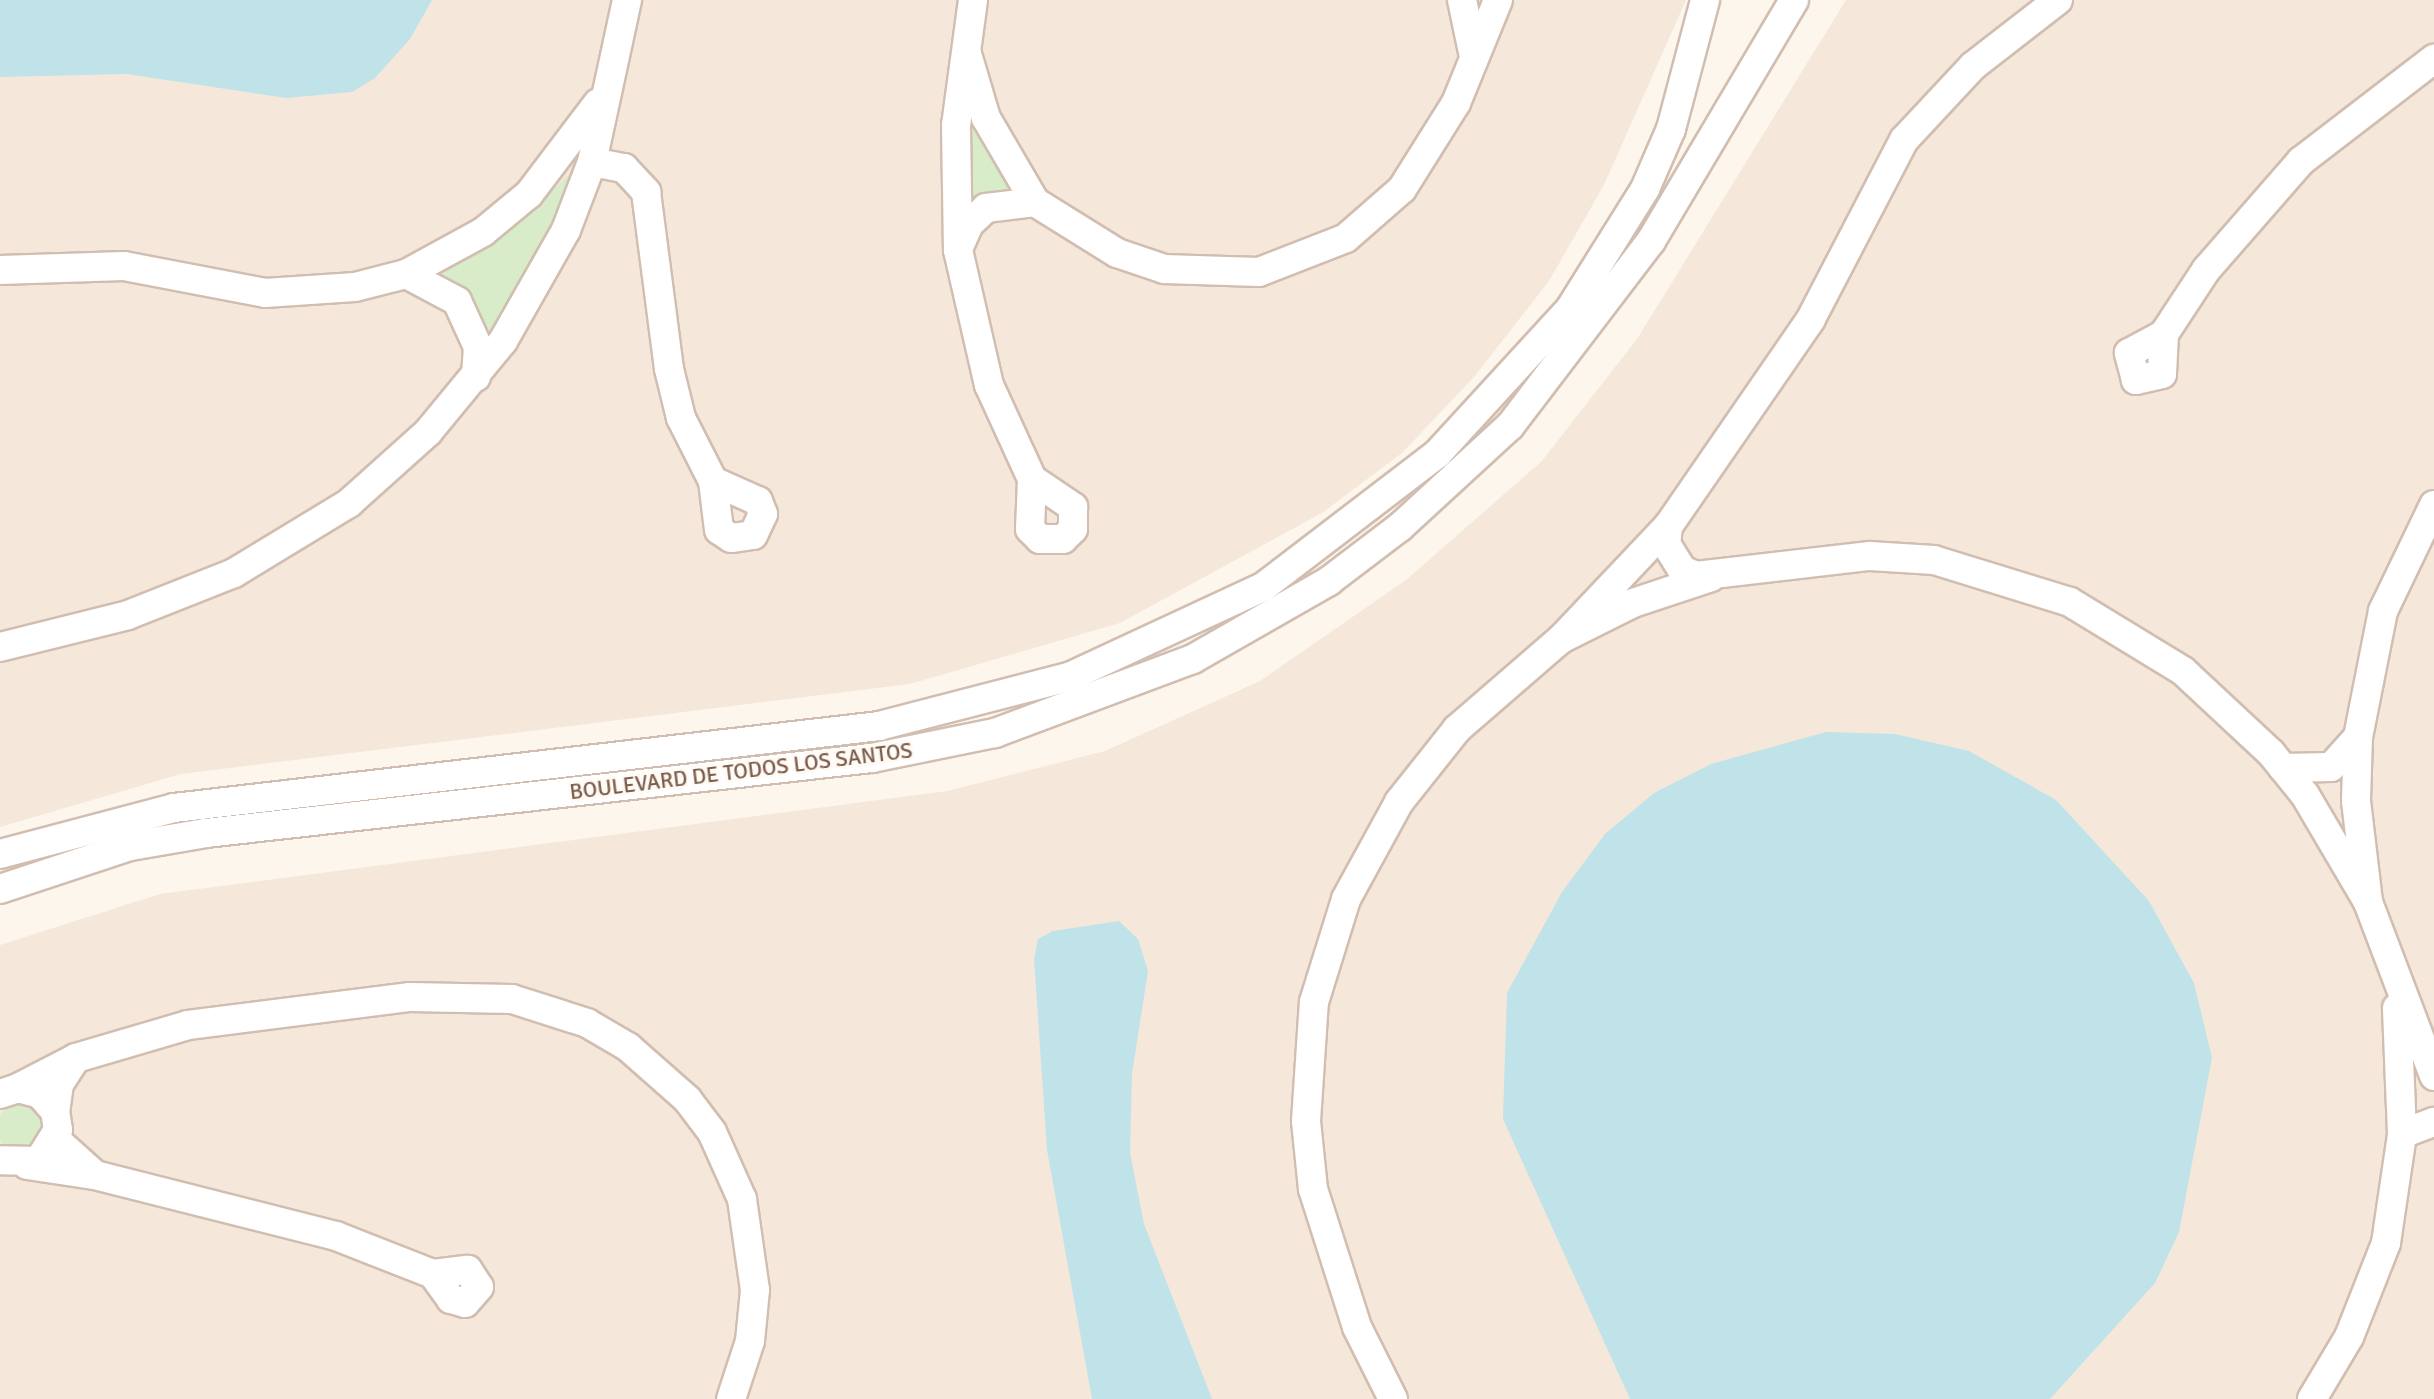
<!DOCTYPE html>
<style>
body{margin:0}
#map{position:relative;width:2434px;height:1399px;overflow:hidden;background:#fdf6ec;font-family:Signika,sans-serif}
div>[style]{position:absolute}
.residential>*{inset:0;background:#f5e8da}
.green>*{inset:0;background:#d8ecc9}
.round{border-radius:50%}
.water>*{inset:0;background:#bfe3e8}
.roads{filter:drop-shadow(2px 0 #d1beb0) drop-shadow(-2px 0 #d1beb0) drop-shadow(0 2px #d1beb0) drop-shadow(0 -2px #d1beb0)}
.minor>*{height:28px;margin:-14px;padding:0 14px;transform-origin:14px;border-radius:14px;background:#fff}
span{translate:-50% -50%;white-space:nowrap;text-align:center;line-height:1.15;-webkit-text-stroke:6px #fffaf3;paint-order:stroke}
.street-label{font-size:22px;color:#7a5c4d}
</style>
<div id="map">
<div class="residential">
<i style="clip-path:polygon(0 0,1686px 0,1604px 185px,1549px 281px,1474px 377px,1402px 453px,1322px 513px,1120px 623px,910px 684px,181px 774px,0 827px)"></i>
<i style="clip-path:polygon(1846px 0,2434px 0,2434px 1399px,0 1399px,0 945px,160px 894px,947px 791px,1105px 751px,1260px 681px,1406px 580px,1541px 462px,1637px 339px)"></i>
</div>
<div class="green">
<i style="clip-path:polygon(970px 127px,979px 131px,1010px 186px,1009px 195px,969px 212px)"></i>
<i style="clip-path:polygon(570px 174px,577px 183px,489px 341px,441px 274px,500px 239px)"></i>
<i class="round" style="left:-3px;top:1104px;width:48px;height:48px"></i>
</div>
<div class="water">
<i style="clip-path:polygon(0 0,432px 0,410px 39px,375px 78px,352px 92px,286px 98px,127px 74px,0 77px)"></i>
<i style="clip-path:polygon(1826px 732px,1895px 734px,1969px 751px,2056px 800px,2149px 901px,2194px 983px,2212px 1058px,2179px 1232px,2155px 1283px,2050px 1399px,1630px 1399px,1503px 1119px,1507px 993px,1562px 892px,1605px 834px,1654px 793px,1711px 764px)"></i>
<i style="clip-path:polygon(1119px 921px,1138px 939px,1148px 971px,1132px 1074px,1130px 1153px,1144px 1224px,1212px 1399px,1092px 1399px,1047px 1150px,1034px 959px,1038px 939px,1053px 931px)"></i>
</div>
<div class="roads">
<div class="minor">
<i style="left:973px;top:0;width:126px;rotate:97.7deg"></i>
<i style="left:956px;top:125px;width:125px;rotate:89.1deg"></i>
<i style="left:958px;top:250px;width:139px;rotate:77.1deg"></i>
<i style="left:989px;top:385px;width:103px;rotate:65.4deg"></i>
<i style="left:1462px;top:0;width:53px;rotate:78.1deg"></i>
<i style="left:2058px;top:0;width:108px;rotate:142.2deg"></i>
<i style="left:1973px;top:66px;width:101px;rotate:133deg"></i>
<i style="left:1904px;top:140px;width:202px;rotate:117.5deg"></i>
<i style="left:1811px;top:319px;width:252px;rotate:124.6deg"></i>
<i style="left:1668px;top:526px;width:18px;rotate:96deg"></i>
<i style="left:1666px;top:544px;width:31px;rotate:58deg"></i>
<i style="left:1682px;top:570px;width:15px;rotate:23deg"></i>
<i style="left:1696px;top:576px;width:175px;rotate:-6.6deg"></i>
<i style="left:1870px;top:556px;width:64px;rotate:3.6deg"></i>
<i style="left:1934px;top:560px;width:142px;rotate:17.2deg"></i>
<i style="left:2070px;top:602px;width:132px;rotate:31.4deg"></i>
<i style="left:2183px;top:671px;width:120px;rotate:43deg"></i>
<i style="left:2271px;top:753px;width:54px;rotate:51deg"></i>
<i style="left:2305px;top:795px;width:124px;rotate:59.5deg"></i>
<i style="left:967px;top:54px;width:67px;rotate:73.5deg"></i>
<i style="left:986px;top:118px;width:97px;rotate:59.7deg"></i>
<i style="left:1035px;top:202px;width:97px;rotate:31.9deg"></i>
<i style="left:1117px;top:253px;width:50px;rotate:18.8deg"></i>
<i style="left:1164px;top:269px;width:95px;rotate:1.8deg"></i>
<i style="left:1259px;top:272px;width:93px;rotate:-21.3deg"></i>
<i style="left:1346px;top:238px;width:74px;rotate:-41.2deg"></i>
<i style="left:1402px;top:189px;width:102px;rotate:-57.9deg"></i>
<i style="left:1456px;top:103px;width:111px;rotate:-67.8deg"></i>
<i style="left:592px;top:162px;width:33px;rotate:11deg"></i>
<i style="left:624px;top:168px;width:33px;rotate:47deg"></i>
<i style="left:646px;top:192px;width:178px;rotate:82.6deg"></i>
<i style="left:669px;top:369px;width:50px;rotate:76.2deg"></i>
<i style="left:681px;top:418px;width:71px;rotate:63.1deg"></i>
<i style="left:958px;top:249px;width:27px;rotate:-66deg"></i>
<i style="left:969px;top:224px;width:23px;rotate:-43deg"></i>
<i style="left:986px;top:208px;width:49px;rotate:-7deg"></i>
<i style="left:0;top:270px;width:124px;rotate:-1.8deg"></i>
<i style="left:124px;top:266px;width:144px;rotate:10.8deg"></i>
<i style="left:265px;top:293px;width:90px;rotate:-3.8deg"></i>
<i style="left:355px;top:287px;width:53px;rotate:-14.3deg"></i>
<i style="left:406px;top:274px;width:88px;rotate:-28.6deg"></i>
<i style="left:483px;top:232px;width:60px;rotate:-39.6deg"></i>
<i style="left:529px;top:194px;width:114px;rotate:-52.8deg"></i>
<i style="left:406px;top:274px;width:58px;rotate:27.9deg"></i>
<i style="left:457px;top:301px;width:51px;rotate:65.5deg"></i>
<i style="left:478px;top:347px;width:30px;rotate:94deg"></i>
<i style="left:2164px;top:334px;width:77px;rotate:-56.7deg"></i>
<i style="left:2206px;top:270px;width:145px;rotate:-48.9deg"></i>
<i style="left:2301px;top:161px;width:168px;rotate:-37.5deg"></i>
<i style="left:2164px;top:334px;width:40px;rotate:92.9deg"></i>
<i style="left:2162px;top:374px;width:27px;rotate:167deg"></i>
<i style="left:2136px;top:380px;width:28px;rotate:-105deg"></i>
<i style="left:2129px;top:353px;width:40px;rotate:-28deg"></i>
<i style="left:1032px;top:479px;width:50px;rotate:34.3deg"></i>
<i style="left:1073px;top:507px;width:22px;rotate:90deg"></i>
<i style="left:1073px;top:529px;width:14px;rotate:135deg"></i>
<i style="left:1063px;top:539px;width:23px;rotate:180deg"></i>
<i style="left:1040px;top:539px;width:14px;rotate:-135deg"></i>
<i style="left:1030px;top:529px;width:50px;rotate:-87.7deg"></i>
<i style="left:713px;top:481px;width:49px;rotate:24deg"></i>
<i style="left:758px;top:501px;width:14px;rotate:69deg"></i>
<i style="left:763px;top:514px;width:23px;rotate:115deg"></i>
<i style="left:753px;top:535px;width:22px;rotate:172deg"></i>
<i style="left:731px;top:538px;width:14px;rotate:-146deg"></i>
<i style="left:719px;top:530px;width:49px;rotate:-97deg"></i>
<i style="left:2434px;top:505px;width:118px;rotate:115.7deg"></i>
<i style="left:2383px;top:611px;width:128px;rotate:101.2deg"></i>
<i style="left:2358px;top:737px;width:64px;rotate:91.8deg"></i>
<i style="left:2356px;top:801px;width:102px;rotate:83.2deg"></i>
<i style="left:2368px;top:902px;width:186px;rotate:69.2deg"></i>
<i style="left:1668px;top:526px;width:156px;rotate:133.4deg"></i>
<i style="left:1561px;top:639px;width:80px;rotate:-26.6deg"></i>
<i style="left:1633px;top:603px;width:82px;rotate:-18.4deg"></i>
<i style="left:0;top:647px;width:132px;rotate:-14deg"></i>
<i style="left:128px;top:615px;width:114px;rotate:-21.6deg"></i>
<i style="left:234px;top:573px;width:135px;rotate:-31.3deg"></i>
<i style="left:349px;top:503px;width:106px;rotate:-41.9deg"></i>
<i style="left:428px;top:432px;width:118px;rotate:-50.5deg"></i>
<i style="left:503px;top:341px;width:128px;rotate:-60.4deg"></i>
<i style="left:566px;top:230px;width:73px;rotate:-69.1deg"></i>
<i style="left:592px;top:162px;width:166px;rotate:-77.8deg"></i>
<i style="left:2283px;top:768px;width:48px;rotate:-1.2deg"></i>
<i style="left:2331px;top:767px;width:40px;rotate:-48deg"></i>
<i style="left:0;top:854px;width:180px;rotate:-14.8deg"></i>
<i style="left:174px;top:808px;width:710px;rotate:-6.63deg"></i>
<i style="left:879px;top:726px;width:196px;rotate:-14.5deg"></i>
<i style="left:1069px;top:677px;width:214px;rotate:-24.9deg"></i>
<i style="left:1263px;top:587px;width:220px;rotate:-37.4deg"></i>
<i style="left:1438px;top:453px;width:195px;rotate:-47.5deg"></i>
<i style="left:1570px;top:309px;width:142px;rotate:-58deg"></i>
<i style="left:1645px;top:189px;width:65px;rotate:-66.6deg"></i>
<i style="left:1671px;top:129px;width:133px;rotate:-75.2deg"></i>
<i style="left:0;top:889px;width:137px;rotate:-18.3deg"></i>
<i style="left:130px;top:846px;width:77px;rotate:-9.7deg"></i>
<i style="left:206px;top:833px;width:670px;rotate:-6.43deg"></i>
<i style="left:872px;top:758px;width:126px;rotate:-11.5deg"></i>
<i style="left:995px;top:733px;width:211px;rotate:-20.5deg"></i>
<i style="left:1193px;top:659px;width:157px;rotate:-29.8deg"></i>
<i style="left:1329px;top:581px;width:89px;rotate:-37.3deg"></i>
<i style="left:1400px;top:527px;width:149px;rotate:-42.6deg"></i>
<i style="left:1510px;top:426px;width:233px;rotate:-52.7deg"></i>
<i style="left:1651px;top:241px;width:280px;rotate:-59.3deg"></i>
<i style="left:76px;top:1058px;width:117px;rotate:-16.4deg"></i>
<i style="left:188px;top:1025px;width:224px;rotate:-7.2deg"></i>
<i style="left:410px;top:997px;width:102px;rotate:1.1deg"></i>
<i style="left:512px;top:999px;width:79px;rotate:17.7deg"></i>
<i style="left:587px;top:1023px;width:48px;rotate:30.3deg"></i>
<i style="left:628px;top:1047px;width:79px;rotate:41.4deg"></i>
<i style="left:687px;top:1099px;width:41px;rotate:52.9deg"></i>
<i style="left:712px;top:1132px;width:73px;rotate:65.9deg"></i>
<i style="left:742px;top:1199px;width:92px;rotate:81.9deg"></i>
<i style="left:755px;top:1290px;width:51px;rotate:95.6deg"></i>
<i style="left:750px;top:1341px;width:61px;rotate:108.1deg"></i>
<i style="left:18px;top:1088px;width:65px;rotate:-27.3deg"></i>
<i style="left:76px;top:1058px;width:31px;rotate:123deg"></i>
<i style="left:59px;top:1084px;width:27px;rotate:98deg"></i>
<i style="left:0;top:1094px;width:19px;rotate:-18deg"></i>
<i style="left:18px;top:1088px;width:23px;rotate:15deg"></i>
<i style="left:40px;top:1094px;width:23px;rotate:49deg"></i>
<i style="left:55px;top:1111px;width:19px;rotate:81deg"></i>
<i style="left:58px;top:1130px;width:36px;rotate:122deg"></i>
<i style="left:39px;top:1161px;width:39px;rotate:-179deg"></i>
<i style="left:2402px;top:1134px;width:34px;rotate:-21deg"></i>
<i style="left:27px;top:1165px;width:69px;rotate:8.4deg"></i>
<i style="left:95px;top:1175px;width:52px;rotate:-138.1deg"></i>
<i style="left:95px;top:1175px;width:249px;rotate:14.2deg"></i>
<i style="left:336px;top:1236px;width:104px;rotate:21.4deg"></i>
<i style="left:468px;top:1270px;width:20px;rotate:57deg"></i>
<i style="left:479px;top:1287px;width:21px;rotate:131deg"></i>
<i style="left:465px;top:1303px;width:15px;rotate:-164deg"></i>
<i style="left:451px;top:1299px;width:31px;rotate:-126deg"></i>
<i style="left:433px;top:1274px;width:35px;rotate:-7deg"></i>
<i style="left:1393px;top:1399px;width:80px;rotate:-116.6deg"></i>
<i style="left:1357px;top:1327px;width:145px;rotate:-107.7deg"></i>
<i style="left:1313px;top:1189px;width:68px;rotate:-95.9deg"></i>
<i style="left:1306px;top:1121px;width:119px;rotate:-86.2deg"></i>
<i style="left:1314px;top:1002px;width:108px;rotate:-72.7deg"></i>
<i style="left:1346px;top:899px;width:111px;rotate:-61.3deg"></i>
<i style="left:1399px;top:802px;width:93px;rotate:-51.5deg"></i>
<i style="left:1457px;top:729px;width:138px;rotate:-40.9deg"></i>
<i style="left:2312px;top:1399px;width:72px;rotate:-59.2deg"></i>
<i style="left:2349px;top:1337px;width:101px;rotate:-68.5deg"></i>
<i style="left:2386px;top:1243px;width:110px;rotate:-81.6deg"></i>
<i style="left:2402px;top:1134px;width:126px;rotate:-92.3deg"></i>
</div>
</div>
<div class="street-label">
<span style="left:741px;top:771px;rotate:-7deg">BOULEVARD DE TODOS LOS SANTOS</span>
</div>
</div>
